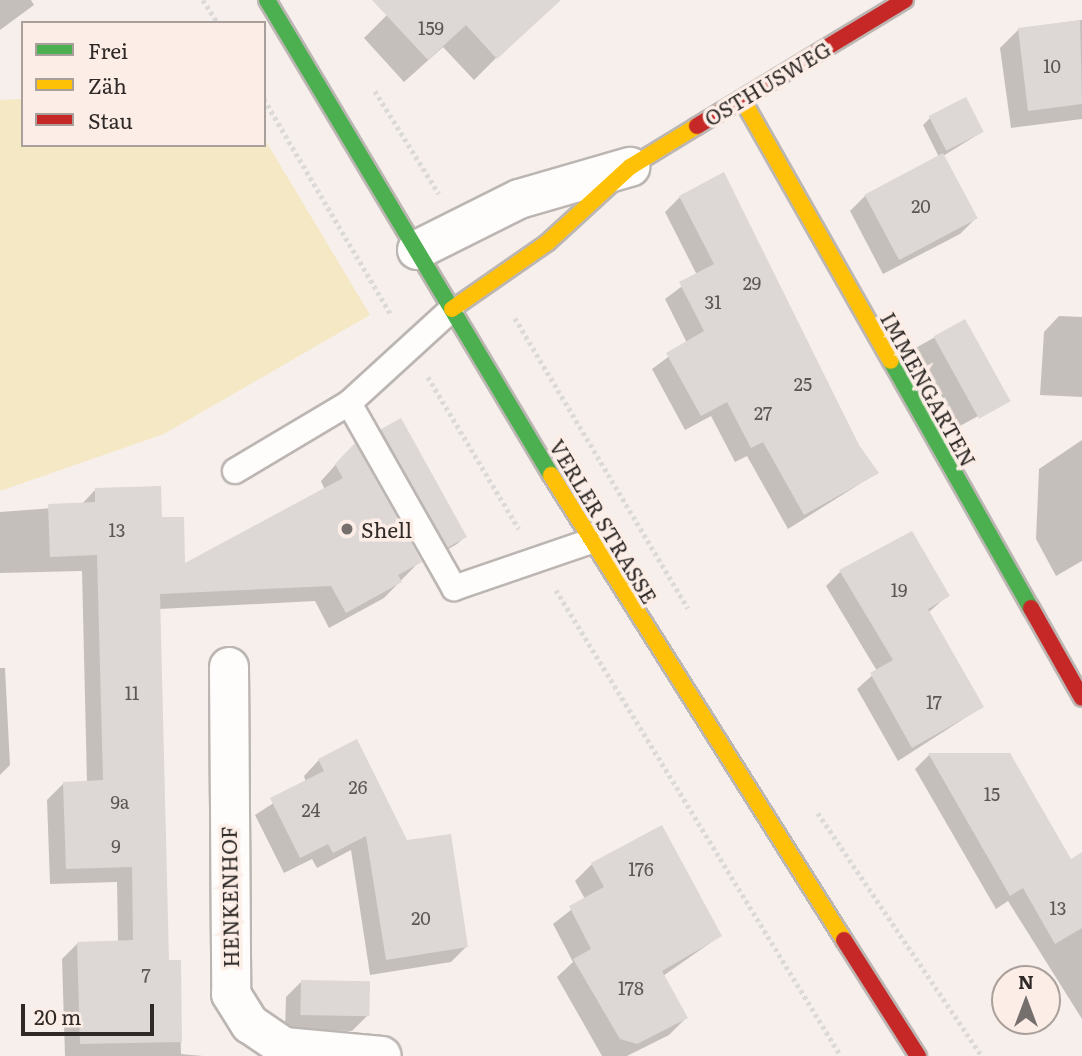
<!DOCTYPE html>
<meta charset="utf-8">
<style>
body{margin:0}
#map{position:relative;width:1082px;height:1056px;overflow:hidden;background:#f7efec;font-family:Literata,serif}
div>[style]{position:absolute}
.green>*{inset:0;background:#f5e8c4}
.shadow>*{inset:0;background:#0003;transform-origin:0 0}
.building>*{inset:0;background:#ddd7d5;transform-origin:0 0}
.path>*{height:4.5px;margin-top:-2.25px;transform-origin:0;background:repeating-linear-gradient(90deg,#dcdad8 0 3.5px,transparent 0 7px)}
.roads{filter:drop-shadow(2px 0 #bcb6b3) drop-shadow(-2px 0 #bcb6b3) drop-shadow(0 2px #bcb6b3) drop-shadow(0 -2px #bcb6b3)}
.lane>*{height:24px;margin:-12px;padding:0 12px;transform-origin:12px;border-radius:12px;background:#fefdfc}
.street>*{height:38px;margin:-19px;padding:0 19px;transform-origin:19px;border-radius:19px;background:#fefdfc}
.fast>*{height:16px;margin:-8px;padding:0 8px;transform-origin:8px;border-radius:8px;background:#4caf50}
.slow>*{height:16px;margin:-8px;padding:0 8px;transform-origin:8px;border-radius:8px;background:#ffc107}
.jam>*{height:16px;margin:-8px;padding:0 8px;transform-origin:8px;border-radius:8px;background:#c62828}
.dots>*{width:19px;height:19px;translate:-50% -50%;box-sizing:border-box;border:4px solid #fceee7;border-radius:50%}
span{translate:-50% -50%;white-space:nowrap;text-align:center;line-height:1.15;-webkit-text-stroke:7px #fceee7;paint-order:stroke}
.number-label{font-size:18px;color:#5c5755}
.number-label span{-webkit-text-stroke-width:0}
.street-label{font-size:21px;color:#2f2a28}
.poi-label{font-size:21px;color:#2f2a28}
.left{translate:0 -50%;text-align:left}
.legend{position:absolute;left:21px;top:21px;width:245px;height:126px;box-sizing:border-box;background:#fceee7;border:2px solid #aaa09b;margin:0;padding:9px 12px;list-style:none;font-size:21px;color:#2f2a28}
.legend li{display:flex;align-items:center;gap:14px;height:35px}
.legend b{width:35px;border:2px solid #aaa09b}
.north{position:absolute;left:991px;top:965px;width:70px;height:70px;box-sizing:border-box;background:#fceee7;border:2px solid #aaa09b;border-radius:50%;rotate:0deg;font-size:19px;font-weight:700;line-height:28px;text-align:center;color:#2f2a28}
.north::after{content:'';display:block;margin:auto;width:24px;height:32px;background:#756f6d;clip-path:polygon(50% 0,100% 100%,50% 72%,0 100%)}
.scale{position:absolute;left:21px;top:1004px;width:133px;height:32px;box-sizing:border-box;border:4px solid #2f2a28;border-top:0;padding-left:9px;font-size:21px;line-height:24px;white-space:nowrap;color:#2f2a28;-webkit-text-stroke:5px #fceee7;paint-order:stroke}
</style>
<div id="map">
<div class="green">
<i style="clip-path:polygon(23px 99px,23px 145px,264px 145px,264px 138px,370px 315px,164px 434px,0 491px,0 100px)"></i>
</div>
<div class="shadow">
<i style="clip-path:polygon(0 0,31px 0,34px 5px,0 30px)"></i>
<i style="clip-path:polygon(402px 0,554px 0,474px 80px,443px 47px,404px 82px,364px 38px)"></i>
<i style="clip-path:polygon(1082px 20px,1082px 119px,1011px 128px,1000px 48px,1019px 29px)"></i>
<i style="clip-path:polygon(930px 118px,982px 132px,943px 156px,976px 218px,960px 234px,883px 274px,850px 211px,866px 195px,939px 157px,923px 125px)"></i>
<i style="clip-path:polygon(680px 197px,877px 473px,788px 529px,747px 456px,735px 462px,711px 416px,685px 430px,652px 369px,687px 343px,665px 299px,697px 275px,665px 212px)"></i>
<i style="clip-path:polygon(1059px 316px,1082px 317px,1082px 397px,1040px 395px,1044px 332px)"></i>
<i style="left:964px;top:321px;width:90px;height:56px;rotate:61deg"></i>
<i style="clip-path:polygon(382px 430px,465px 537px,457px 544px,440px 554px,374px 438px)"></i>
<i style="clip-path:polygon(1082px 440px,1082px 561px,1056px 576px,1036px 539px,1039px 469px)"></i>
<i style="clip-path:polygon(339px 461px,420px 561px,384px 598px,329px 628px,315px 601px,159px 609px,167px 962px,179px 962px,181px 1054px,203px 1056px,65px 1056px,62px 959px,78px 943px,118px 942px,117px 882px,50px 884px,47px 800px,63px 784px,87px 783px,82px 571px,0 573px,0 512px,80px 506px,95px 490px,161px 519px,184px 566px,325px 490px,321px 481px)"></i>
<i style="clip-path:polygon(840px 572px,948px 595px,928px 613px,982px 707px,898px 761px,857px 689px,877px 671px,826px 586px)"></i>
<i style="clip-path:polygon(0 668px,5px 668px,10px 765px,0 775px)"></i>
<i style="clip-path:polygon(929px 755px,1009px 755px,1070px 861px,1082px 854px,1082px 1019px,1008px 901px,996px 909px,915px 769px)"></i>
<i style="clip-path:polygon(319px 760px,406px 842px,467px 946px,451px 962px,370px 975px,351px 850px,317px 868px,312px 859px,284px 873px,255px 815px,306px 782px,304px 776px)"></i>
<i style="clip-path:polygon(592px 864px,720px 936px,663px 976px,686px 1018px,669px 1035px,627px 1056px,602px 1056px,557px 977px,573px 962px,553px 924px,585px 899px,575px 881px)"></i>
<i style="clip-path:polygon(302px 981px,368px 1015px,352px 1031px,285px 1030px,286px 997px)"></i>
</div>
<div class="building">
<i style="clip-path:polygon(372px 0,561px 0,497px 59px,466px 25px,428px 60px)"></i>
<i style="clip-path:polygon(1080px 20px,1082px 104px,1028px 111px,1018px 28px)"></i>
<i style="left:966px;top:97px;width:39px;height:42px;rotate:63deg"></i>
<i style="left:943px;top:153px;width:74px;height:89px;rotate:62deg"></i>
<i style="clip-path:polygon(724px 172px,859px 445px,879px 473px,804px 515px,763px 442px,751px 448px,727px 402px,701px 416px,666px 353px,704px 331px,679px 282px,714px 264px,679px 196px)"></i>
<i style="left:965px;top:319px;width:94px;height:36px;rotate:61deg"></i>
<i style="left:401px;top:418px;width:136px;height:23px;rotate:61deg"></i>
<i style="clip-path:polygon(355px 443px,422px 562px,398px 575px,402px 582px,346px 613px,331px 586px,160px 594px,169px 960px,181px 960px,182px 1042px,80px 1044px,77px 942px,133px 940px,132px 867px,66px 869px,63px 782px,103px 780px,97px 555px,50px 557px,48px 504px,95px 502px,95px 488px,161px 486px,162px 517px,184px 517px,185px 563px,343px 478px,335px 464px)"></i>
<i style="clip-path:polygon(912px 531px,950px 596px,928px 609px,984px 707px,912px 748px,870px 673px,893px 660px,839px 570px)"></i>
<i style="clip-path:polygon(357px 739px,407px 840px,451px 834px,468px 947px,386px 960px,366px 836px,333px 853px,328px 844px,300px 858px,270px 798px,324px 771px,318px 759px)"></i>
<i style="clip-path:polygon(928px 753px,1010px 753px,1071px 859px,1082px 852px,1082px 928px,1055px 944px,1023px 888px,1010px 896px)"></i>
<i style="clip-path:polygon(662px 825px,722px 936px,662px 971px,688px 1018px,637px 1044px,620px 1039px,573px 959px,591px 949px,569px 906px,604px 887px,591px 863px)"></i>
<i style="left:301px;top:980px;width:69px;height:35px;rotate:1deg"></i>
</div>
<div class="path">
<i style="left:203px;top:0;width:27px;rotate:57deg"></i>
<i style="left:375px;top:91px;width:121px;rotate:58.1deg"></i>
<i style="left:264px;top:99px;width:252px;rotate:59.5deg"></i>
<i style="left:515px;top:318px;width:338px;rotate:59.2deg"></i>
<i style="left:428px;top:377px;width:177px;rotate:59.1deg"></i>
<i style="left:556px;top:590px;width:546px;rotate:58.55deg"></i>
<i style="left:818px;top:813px;width:293px;rotate:56deg"></i>
</div>
<div class="roads">
<div class="lane">
<i style="left:349px;top:403px;width:213px;rotate:60.4deg"></i>
<i style="left:454px;top:588px;width:145px;rotate:-18.9deg"></i>
<i style="left:235px;top:471px;width:133px;rotate:-30.8deg"></i>
<i style="left:349px;top:403px;width:139px;rotate:-42.4deg"></i>
</div>
<div class="street">
<i style="left:417px;top:250px;width:114px;rotate:-26.6deg"></i>
<i style="left:519px;top:199px;width:116px;rotate:-16.1deg"></i>
<i style="left:229px;top:667px;width:327px;rotate:89.6deg"></i>
<i style="left:231px;top:994px;width:36px;rotate:58deg"></i>
<i style="left:250px;top:1024px;width:41px;rotate:34.1deg"></i>
<i style="left:284px;top:1047px;width:98px;rotate:5.2deg"></i>
</div>
<div class="fast">
<i style="left:267px;top:0;width:553px;rotate:59.13deg"></i>
<i style="left:891px;top:361px;width:284px;rotate:60.5deg"></i>
</div>
<div class="slow">
<i style="left:742px;top:99px;width:301px;rotate:60.4deg"></i>
<i style="left:452px;top:309px;width:116px;rotate:-34.8deg"></i>
<i style="left:547px;top:243px;width:113px;rotate:-42.5deg"></i>
<i style="left:630px;top:167px;width:79px;rotate:-31.5deg"></i>
<i style="left:551px;top:475px;width:550px;rotate:57.78deg"></i>
</div>
<div class="jam">
<i style="left:697px;top:126px;width:243px;rotate:-31.2deg"></i>
<i style="left:1031px;top:608px;width:103px;rotate:60.5deg"></i>
<i style="left:844px;top:940px;width:138px;rotate:57.5deg"></i>
</div>
</div>
<div class="dots">
<i style="left:347px;top:529px;background:#756f6d"></i>
</div>
<div class="number-label">
<span style="left:431px;top:28px">159</span>
<span style="left:1052px;top:66px">10</span>
<span style="left:921px;top:206px">20</span>
<span style="left:752px;top:283px">29</span>
<span style="left:713px;top:302px">31</span>
<span style="left:803px;top:384px">25</span>
<span style="left:763px;top:413px">27</span>
<span style="left:117px;top:530px">13</span>
<span style="left:899px;top:590px">19</span>
<span style="left:132px;top:693px">11</span>
<span style="left:934px;top:702px">17</span>
<span style="left:358px;top:787px">26</span>
<span style="left:992px;top:794px">15</span>
<span style="left:120px;top:802px">9a</span>
<span style="left:311px;top:810px">24</span>
<span style="left:116px;top:846px">9</span>
<span style="left:641px;top:869px">176</span>
<span style="left:1058px;top:908px">13</span>
<span style="left:421px;top:918px">20</span>
<span style="left:146px;top:975px">7</span>
<span style="left:631px;top:988px">178</span>
</div>
<div class="street-label">
<span style="left:767px;top:83px;rotate:-31deg">OSTHUSWEG</span>
<span style="left:929px;top:389px;rotate:61deg">IMMENGARTEN</span>
<span style="left:604px;top:521px;rotate:59deg">VERLER STRASSE</span>
<span style="left:229px;top:897px;rotate:-91deg">HENKENHOF</span>
</div>
<div class="poi-label">
<span class="left" style="left:361px;top:529px">Shell</span>
</div>
<ul class="legend">
<li><b style="height:9px;background:#4caf50"></b>Frei</li>
<li><b style="height:9px;background:#ffc107"></b>Zäh</li>
<li><b style="height:9px;background:#c62828"></b>Stau</li>
</ul>
<div class="north">N</div>
<div class="scale">20 m</div>
</div>
